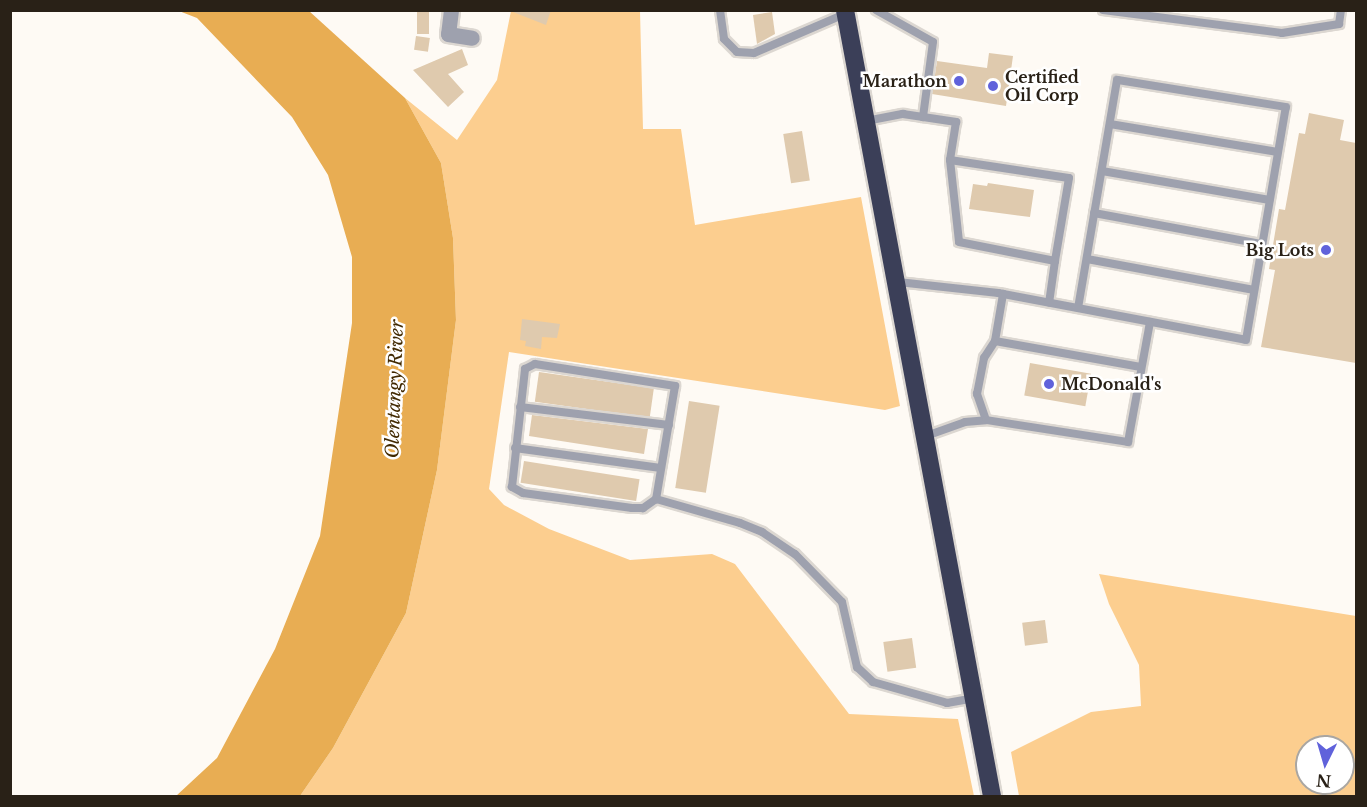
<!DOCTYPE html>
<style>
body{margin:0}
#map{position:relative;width:1367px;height:807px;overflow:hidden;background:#fefaf4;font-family:"Libre Baskerville",serif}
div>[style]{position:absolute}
.green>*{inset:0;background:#fcce8f}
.water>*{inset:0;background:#e8ad53}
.building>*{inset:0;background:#dfcaae;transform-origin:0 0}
.roads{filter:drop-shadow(2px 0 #dcd7d1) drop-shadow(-2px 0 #dcd7d1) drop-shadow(0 2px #dcd7d1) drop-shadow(0 -2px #dcd7d1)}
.lane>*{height:8px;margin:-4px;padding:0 4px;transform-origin:4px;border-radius:4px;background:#9ea1ae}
.street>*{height:15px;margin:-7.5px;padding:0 7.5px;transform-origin:7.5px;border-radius:7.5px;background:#9ea1ae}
.highway>*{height:18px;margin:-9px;padding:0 9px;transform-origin:9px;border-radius:9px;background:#3b3f58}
.dots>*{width:16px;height:16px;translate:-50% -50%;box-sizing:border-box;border:3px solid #fff;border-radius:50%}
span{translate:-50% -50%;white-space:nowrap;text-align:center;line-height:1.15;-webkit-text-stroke:5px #fff;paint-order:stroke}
.poi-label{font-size:16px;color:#292117;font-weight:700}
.left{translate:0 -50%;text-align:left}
.right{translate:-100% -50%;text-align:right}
.water-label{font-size:18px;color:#412901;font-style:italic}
.frame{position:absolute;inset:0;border:12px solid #292117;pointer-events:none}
.north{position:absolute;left:1295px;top:735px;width:60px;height:60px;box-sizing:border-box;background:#fff;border:2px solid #a9a6a2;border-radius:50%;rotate:185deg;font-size:16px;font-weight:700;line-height:24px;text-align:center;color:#292117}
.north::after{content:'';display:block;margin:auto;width:21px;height:27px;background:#6062db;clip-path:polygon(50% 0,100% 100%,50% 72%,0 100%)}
</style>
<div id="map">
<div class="green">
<i style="clip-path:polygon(511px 11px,640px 11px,643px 129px,681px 129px,695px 225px,861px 197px,900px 406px,885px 410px,509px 352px,489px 489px,504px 505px,549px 529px,630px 560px,712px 554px,735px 564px,849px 714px,958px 719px,974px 796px,300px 796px,333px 748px,406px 613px,437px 470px,456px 320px,453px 238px,441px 163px,405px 98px,457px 140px,497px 80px)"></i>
<i style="clip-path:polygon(evenodd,1099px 574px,1356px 616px,1356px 796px,1019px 796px,1011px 752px,1091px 712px,1141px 706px,1139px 665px,1109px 604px,1099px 574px,1307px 747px,1343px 747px,1343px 783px,1307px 783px,1307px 747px)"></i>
</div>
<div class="water">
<i style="clip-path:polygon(179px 11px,309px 11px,405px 98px,441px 163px,453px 238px,456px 320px,437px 470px,406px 613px,333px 748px,300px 796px,176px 796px,217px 758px,275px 649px,320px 536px,352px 323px,352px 257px,328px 175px,292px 117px,197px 18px)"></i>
</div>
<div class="building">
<i style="left:417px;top:10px;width:12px;height:24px"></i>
<i style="clip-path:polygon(508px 10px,551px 10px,546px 25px)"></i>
<i style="clip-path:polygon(772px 12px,775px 34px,757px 44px,753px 15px)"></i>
<i style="left:416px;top:36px;width:14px;height:14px;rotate:8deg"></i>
<i style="clip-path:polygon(462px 49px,468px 65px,448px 74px,464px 92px,448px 107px,413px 70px)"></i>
<i style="clip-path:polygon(989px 53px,1013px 56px,1006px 106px,932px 94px,937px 61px,987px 68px)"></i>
<i style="clip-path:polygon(1309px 113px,1344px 120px,1340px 140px,1356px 143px,1356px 363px,1261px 347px,1275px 270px,1269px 269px,1279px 209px,1285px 210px,1299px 133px,1305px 134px)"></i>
<i style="left:802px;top:131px;width:50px;height:19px;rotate:81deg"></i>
<i style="clip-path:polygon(988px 183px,1034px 190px,1030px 217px,969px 209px,973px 184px,987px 186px)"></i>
<i style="clip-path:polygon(522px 319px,560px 324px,557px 338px,542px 337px,541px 349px,525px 346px,526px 341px,520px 340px)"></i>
<i style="left:1030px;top:363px;width:62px;height:33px;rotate:10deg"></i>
<i style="left:539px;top:372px;width:116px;height:30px;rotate:8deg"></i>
<i style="left:689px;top:401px;width:31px;height:88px;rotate:9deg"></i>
<i style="clip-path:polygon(532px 415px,648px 429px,644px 454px,529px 436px)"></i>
<i style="left:524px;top:461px;width:117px;height:22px;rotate:9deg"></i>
<i style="left:1045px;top:620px;width:23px;height:23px;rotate:83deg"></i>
<i style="left:912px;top:638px;width:30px;height:29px;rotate:82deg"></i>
</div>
<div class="roads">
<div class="lane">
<i style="left:720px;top:10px;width:29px;rotate:82deg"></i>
<i style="left:724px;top:39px;width:18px;rotate:45deg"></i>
<i style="left:737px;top:52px;width:17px;rotate:3deg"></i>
<i style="left:754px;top:53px;width:101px;rotate:-23.3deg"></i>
<i style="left:876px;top:10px;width:65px;rotate:29.3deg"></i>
<i style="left:933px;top:42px;width:76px;rotate:97.6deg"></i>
<i style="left:1103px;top:10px;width:180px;rotate:7.3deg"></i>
<i style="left:1282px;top:33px;width:58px;rotate:-9deg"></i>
<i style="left:1339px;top:24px;width:14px;rotate:-82deg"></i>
<i style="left:866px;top:121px;width:38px;rotate:-11deg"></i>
<i style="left:903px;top:114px;width:54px;rotate:8.6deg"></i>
<i style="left:956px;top:122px;width:38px;rotate:99deg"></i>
<i style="left:950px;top:160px;width:82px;rotate:83.7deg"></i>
<i style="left:959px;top:242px;width:98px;rotate:11.2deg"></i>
<i style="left:1055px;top:261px;width:42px;rotate:98.1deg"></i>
<i style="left:1110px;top:124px;width:170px;rotate:9.5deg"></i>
<i style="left:950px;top:160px;width:120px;rotate:8.6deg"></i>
<i style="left:1069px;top:178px;width:84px;rotate:99.6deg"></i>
<i style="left:1102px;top:171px;width:170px;rotate:9.8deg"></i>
<i style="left:1094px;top:213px;width:171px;rotate:10.5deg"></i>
<i style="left:1087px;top:259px;width:170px;rotate:10.5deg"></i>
<i style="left:898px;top:282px;width:101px;rotate:6.3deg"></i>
<i style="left:998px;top:293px;width:252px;rotate:10.7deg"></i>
<i style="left:1246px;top:340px;width:236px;rotate:-80.3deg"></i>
<i style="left:1286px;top:107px;width:171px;rotate:-170.9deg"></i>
<i style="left:1117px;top:80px;width:231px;rotate:99.7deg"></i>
<i style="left:995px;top:341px;width:148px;rotate:10.1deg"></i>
<i style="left:520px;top:407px;width:150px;rotate:6.9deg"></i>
<i style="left:986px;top:420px;width:28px;rotate:-109deg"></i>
<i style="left:977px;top:394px;width:37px;rotate:-79deg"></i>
<i style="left:984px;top:358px;width:20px;rotate:-57deg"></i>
<i style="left:995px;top:341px;width:48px;rotate:-80.3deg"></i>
<i style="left:926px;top:436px;width:41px;rotate:-19.7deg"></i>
<i style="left:965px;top:422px;width:21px;rotate:-5deg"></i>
<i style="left:986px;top:420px;width:144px;rotate:8.8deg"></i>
<i style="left:1128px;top:442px;width:122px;rotate:-79.6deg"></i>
<i style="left:515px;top:448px;width:147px;rotate:7.8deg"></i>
<i style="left:656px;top:499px;width:16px;rotate:145deg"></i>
<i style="left:643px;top:508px;width:11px;rotate:180deg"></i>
<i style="left:632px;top:508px;width:110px;rotate:-172.2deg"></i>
<i style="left:523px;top:493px;width:13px;rotate:-151deg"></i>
<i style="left:512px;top:487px;width:119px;rotate:-83.7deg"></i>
<i style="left:525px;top:369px;width:11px;rotate:-27deg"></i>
<i style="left:535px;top:364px;width:142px;rotate:8.9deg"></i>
<i style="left:675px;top:386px;width:115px;rotate:99.5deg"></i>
<i style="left:656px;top:499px;width:87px;rotate:15.9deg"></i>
<i style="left:740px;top:523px;width:24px;rotate:22deg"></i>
<i style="left:762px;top:532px;width:40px;rotate:34deg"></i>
<i style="left:795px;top:554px;width:67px;rotate:45.6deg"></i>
<i style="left:842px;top:602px;width:67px;rotate:77deg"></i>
<i style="left:857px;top:667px;width:22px;rotate:43deg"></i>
<i style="left:873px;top:682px;width:77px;rotate:15.8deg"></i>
<i style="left:947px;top:703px;width:27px;rotate:-10deg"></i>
</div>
<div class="street">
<i style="left:451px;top:10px;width:24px;rotate:97deg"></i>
<i style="left:448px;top:34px;width:24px;rotate:9deg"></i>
</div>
<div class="highway">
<i style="left:845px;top:10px;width:800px;rotate:79.41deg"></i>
</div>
</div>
<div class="dots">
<i style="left:959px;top:81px;background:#6062db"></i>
<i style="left:993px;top:86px;background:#6062db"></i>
<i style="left:1326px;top:250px;background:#6062db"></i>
<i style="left:1049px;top:384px;background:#6062db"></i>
</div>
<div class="poi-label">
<span class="left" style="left:1005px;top:86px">Certified<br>Oil Corp</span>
<span class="right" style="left:947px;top:81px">Marathon</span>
<span class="right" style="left:1314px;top:250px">Big Lots</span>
<span class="left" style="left:1061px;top:384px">McDonald's</span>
</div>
<div class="water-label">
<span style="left:395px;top:389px;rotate:-88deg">Olentangy River</span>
</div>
<div class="frame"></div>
<div class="north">N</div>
</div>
